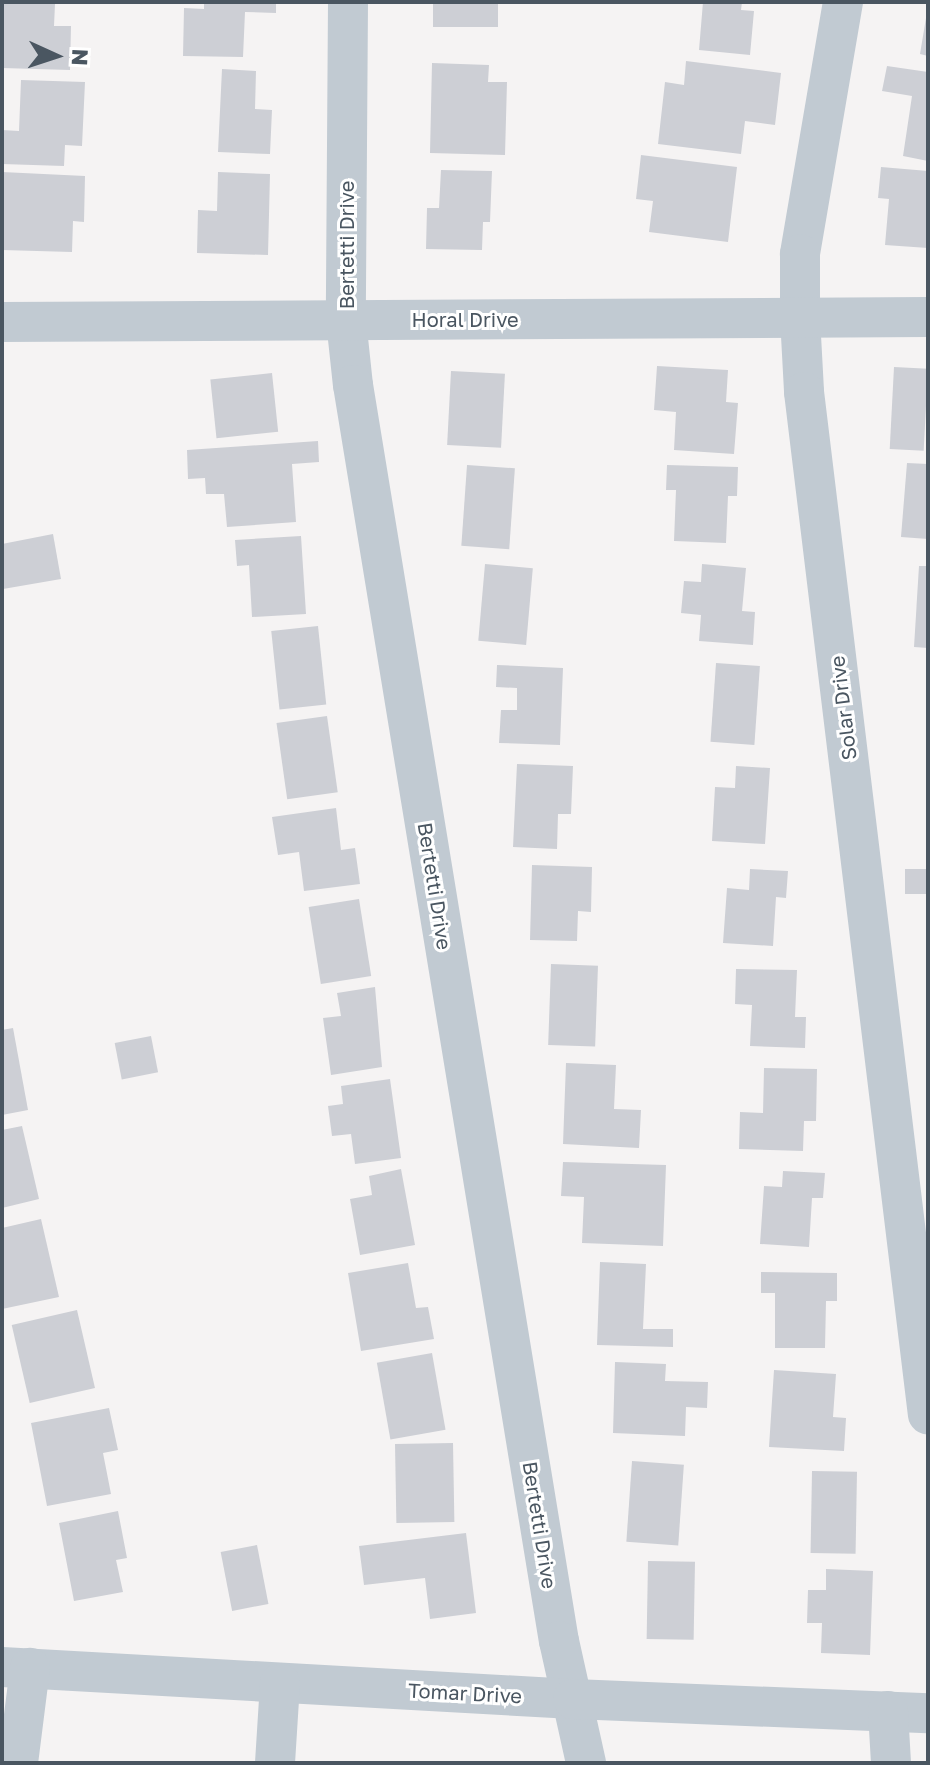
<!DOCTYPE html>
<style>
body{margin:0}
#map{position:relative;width:930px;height:1765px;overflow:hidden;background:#f5f3f3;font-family:"Golos Text",sans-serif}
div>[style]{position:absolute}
.building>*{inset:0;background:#cdcfd5;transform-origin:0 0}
.minor>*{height:40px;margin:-20px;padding:0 20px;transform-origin:20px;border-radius:20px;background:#c1cad2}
span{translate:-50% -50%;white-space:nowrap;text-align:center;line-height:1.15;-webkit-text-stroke:6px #fff;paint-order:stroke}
.street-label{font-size:20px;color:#4a5661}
.frame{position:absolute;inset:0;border:4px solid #4a5661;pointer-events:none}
.north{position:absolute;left:16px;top:16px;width:80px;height:80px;-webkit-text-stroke:6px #fff;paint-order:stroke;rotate:93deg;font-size:22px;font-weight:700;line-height:32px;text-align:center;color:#4a5661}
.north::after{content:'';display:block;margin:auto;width:28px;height:36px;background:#4a5661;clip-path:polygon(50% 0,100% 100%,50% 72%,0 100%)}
</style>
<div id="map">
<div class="building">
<i style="clip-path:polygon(3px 2px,55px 4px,54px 26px,71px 26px,70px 70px,2px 68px)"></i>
<i style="clip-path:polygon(204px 2px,276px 2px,276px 13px,245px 12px,243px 57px,183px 56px,184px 8px,204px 9px)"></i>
<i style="left:433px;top:2px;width:65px;height:25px"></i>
<i style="clip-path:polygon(703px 2px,742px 2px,741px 10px,754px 11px,750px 55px,699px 50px)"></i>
<i style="clip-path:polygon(926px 18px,928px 18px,928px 56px,920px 54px)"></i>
<i style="clip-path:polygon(686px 61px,781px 73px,775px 125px,745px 121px,741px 154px,658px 144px,665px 82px,684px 85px)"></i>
<i style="clip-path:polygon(432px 63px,489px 65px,488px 82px,507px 82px,505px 155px,430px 153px)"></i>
<i style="clip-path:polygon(887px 66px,928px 72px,928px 161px,903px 156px,912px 96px,882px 91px)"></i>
<i style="clip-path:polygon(222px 69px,256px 71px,255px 109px,272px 110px,270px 154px,218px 152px)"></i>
<i style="clip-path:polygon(21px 80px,85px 82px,82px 146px,65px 145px,64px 166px,2px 164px,2px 130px,19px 131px)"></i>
<i style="clip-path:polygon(641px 155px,737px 167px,728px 242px,649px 232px,653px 201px,636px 199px)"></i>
<i style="clip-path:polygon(881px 167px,928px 171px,928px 248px,885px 245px,889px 199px,878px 198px)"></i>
<i style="clip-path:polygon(441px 170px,492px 171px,490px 222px,483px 222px,482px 250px,426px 249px,427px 208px,439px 208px)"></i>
<i style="clip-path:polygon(2px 172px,85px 176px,84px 222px,73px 221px,72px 252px,2px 250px)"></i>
<i style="clip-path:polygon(218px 172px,270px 174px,268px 255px,197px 253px,198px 210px,217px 211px)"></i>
<i style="clip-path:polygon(657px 366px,728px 370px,726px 402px,738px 403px,734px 454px,674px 450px,676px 412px,654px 410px)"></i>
<i style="left:894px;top:367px;width:34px;height:82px;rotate:3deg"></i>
<i style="left:451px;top:371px;width:54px;height:74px;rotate:3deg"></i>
<i style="left:272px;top:373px;width:59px;height:62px;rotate:84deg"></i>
<i style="clip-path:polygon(318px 441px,319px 462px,292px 464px,296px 522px,227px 527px,224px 494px,206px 494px,205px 478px,188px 479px,187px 450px)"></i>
<i style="clip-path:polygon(907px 463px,928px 464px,928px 539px,901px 537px)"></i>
<i style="left:467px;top:465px;width:48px;height:81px;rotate:4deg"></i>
<i style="clip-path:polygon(667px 465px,738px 467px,737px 496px,728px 496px,726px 543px,674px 541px,676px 490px,666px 490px)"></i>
<i style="clip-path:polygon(53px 534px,61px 579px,3px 589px,2px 544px)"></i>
<i style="clip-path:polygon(301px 536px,306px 614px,252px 617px,249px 565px,237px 566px,235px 540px)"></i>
<i style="left:485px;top:564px;width:48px;height:77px;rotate:5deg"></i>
<i style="clip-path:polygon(702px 564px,746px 568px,742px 611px,755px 612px,753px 645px,699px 641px,701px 615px,681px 613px,684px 581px,701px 582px)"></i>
<i style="clip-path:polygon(919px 566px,928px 566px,928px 648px,914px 647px)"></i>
<i style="left:318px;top:626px;width:79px;height:47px;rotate:84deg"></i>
<i style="left:716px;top:663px;width:44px;height:79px;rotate:4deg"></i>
<i style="clip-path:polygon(497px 665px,563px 668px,560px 745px,499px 743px,501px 710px,517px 710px,517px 688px,496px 687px)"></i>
<i style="left:327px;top:716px;width:77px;height:51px;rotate:82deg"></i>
<i style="clip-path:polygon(517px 764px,573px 766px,571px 814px,558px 814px,557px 849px,513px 847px)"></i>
<i style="clip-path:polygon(736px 766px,770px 768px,765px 844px,712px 841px,715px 787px,735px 788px)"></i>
<i style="clip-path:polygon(336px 808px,341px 850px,355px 848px,360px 884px,304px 891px,299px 852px,278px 855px,272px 817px)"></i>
<i style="clip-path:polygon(532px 865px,592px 867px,591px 912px,578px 911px,577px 941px,530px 940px)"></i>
<i style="clip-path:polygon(750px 869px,788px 871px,786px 898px,776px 897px,773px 946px,723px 943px,727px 888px,749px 890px)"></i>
<i style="left:905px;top:869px;width:23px;height:25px"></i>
<i style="left:359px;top:899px;width:78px;height:51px;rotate:81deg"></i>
<i style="left:551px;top:964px;width:47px;height:81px;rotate:2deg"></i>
<i style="clip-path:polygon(736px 969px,797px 970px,795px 1017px,806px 1017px,805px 1048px,750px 1046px,752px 1005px,735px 1004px)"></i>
<i style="clip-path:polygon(375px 987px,382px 1067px,331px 1075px,323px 1018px,341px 1016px,337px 993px)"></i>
<i style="clip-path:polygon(13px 1028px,28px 1110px,2px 1115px,2px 1030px)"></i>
<i style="left:151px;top:1036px;width:37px;height:37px;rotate:79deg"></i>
<i style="clip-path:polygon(566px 1063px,616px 1065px,614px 1109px,641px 1110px,639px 1148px,563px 1144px)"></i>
<i style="clip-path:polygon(764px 1068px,817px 1069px,816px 1121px,804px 1121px,803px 1151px,739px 1149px,740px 1112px,763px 1113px)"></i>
<i style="clip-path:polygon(390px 1079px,401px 1158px,355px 1164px,351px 1134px,332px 1136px,328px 1106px,343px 1104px,341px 1086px)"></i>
<i style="clip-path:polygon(22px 1126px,39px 1199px,2px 1208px,2px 1130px)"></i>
<i style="clip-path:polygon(563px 1162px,666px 1165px,663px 1246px,582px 1243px,584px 1197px,561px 1196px)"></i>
<i style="clip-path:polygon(401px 1169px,415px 1245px,360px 1255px,350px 1199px,372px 1195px,369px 1176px)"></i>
<i style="clip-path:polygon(783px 1171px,825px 1173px,823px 1198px,812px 1198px,809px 1247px,760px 1244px,764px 1186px,782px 1187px)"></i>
<i style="clip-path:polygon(41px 1219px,59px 1297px,2px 1309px,2px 1228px)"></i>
<i style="clip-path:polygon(600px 1262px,646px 1264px,643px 1329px,673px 1329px,673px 1347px,597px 1345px)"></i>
<i style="clip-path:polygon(408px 1263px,416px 1308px,428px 1307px,434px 1339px,361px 1351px,348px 1273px)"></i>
<i style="clip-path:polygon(761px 1272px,837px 1273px,837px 1301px,826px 1301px,825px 1348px,775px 1348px,775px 1293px,761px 1293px)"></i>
<i style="left:77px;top:1310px;width:80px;height:67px;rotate:77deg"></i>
<i style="left:432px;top:1353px;width:78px;height:56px;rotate:80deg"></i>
<i style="clip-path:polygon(615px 1362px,666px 1364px,665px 1381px,708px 1382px,707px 1408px,686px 1407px,685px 1436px,613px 1433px)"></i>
<i style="clip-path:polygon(774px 1370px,836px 1374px,833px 1417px,846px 1418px,844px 1451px,769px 1447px)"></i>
<i style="clip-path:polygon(109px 1408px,118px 1450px,103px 1453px,111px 1494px,47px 1506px,31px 1423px)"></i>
<i style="left:453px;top:1443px;width:79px;height:58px;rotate:89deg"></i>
<i style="left:632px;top:1461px;width:52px;height:81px;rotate:4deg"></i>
<i style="left:812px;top:1471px;width:45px;height:82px;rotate:1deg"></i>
<i style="clip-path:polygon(118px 1511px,127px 1558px,116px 1560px,123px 1592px,74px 1601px,59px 1523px)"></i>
<i style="clip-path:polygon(466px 1533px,476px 1613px,430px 1619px,425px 1578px,364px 1585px,359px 1546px)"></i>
<i style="left:257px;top:1545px;width:60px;height:37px;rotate:79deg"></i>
<i style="left:648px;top:1561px;width:47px;height:78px;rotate:1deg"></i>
<i style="clip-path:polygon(826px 1569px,873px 1571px,870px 1655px,821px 1653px,822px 1623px,807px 1623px,808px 1590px,826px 1590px)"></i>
</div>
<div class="minor">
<i style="left:348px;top:2px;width:318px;rotate:90.4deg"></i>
<i style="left:346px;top:320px;width:65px;rotate:83.9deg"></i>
<i style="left:353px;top:385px;width:1273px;rotate:80.69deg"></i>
<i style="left:559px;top:1641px;width:125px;rotate:77.5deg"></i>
<i style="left:843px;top:2px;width:256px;rotate:99.7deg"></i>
<i style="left:800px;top:254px;width:63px;rotate:90deg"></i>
<i style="left:800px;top:317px;width:75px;rotate:86.9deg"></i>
<i style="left:804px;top:392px;width:1030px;rotate:83.09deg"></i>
<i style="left:2px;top:322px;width:926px;rotate:-0.31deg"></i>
<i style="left:2px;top:1667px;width:572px;rotate:3.21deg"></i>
<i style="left:573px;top:1699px;width:355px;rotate:2.3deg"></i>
<i style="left:888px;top:1711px;width:52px;rotate:86.7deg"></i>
<i style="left:18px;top:1763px;width:96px;rotate:-82.8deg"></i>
<i style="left:275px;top:1763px;width:80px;rotate:-86.4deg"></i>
</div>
<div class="street-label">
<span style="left:346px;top:245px;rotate:-90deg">Bertetti Drive</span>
<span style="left:465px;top:319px">Horal Drive</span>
<span style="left:843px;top:708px;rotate:-97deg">Solar Drive</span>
<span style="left:435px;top:886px;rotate:81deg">Bertetti Drive</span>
<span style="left:540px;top:1525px;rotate:81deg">Bertetti Drive</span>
<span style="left:465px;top:1693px;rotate:3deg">Tomar Drive</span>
</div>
<div class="frame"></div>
<div class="north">N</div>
</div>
